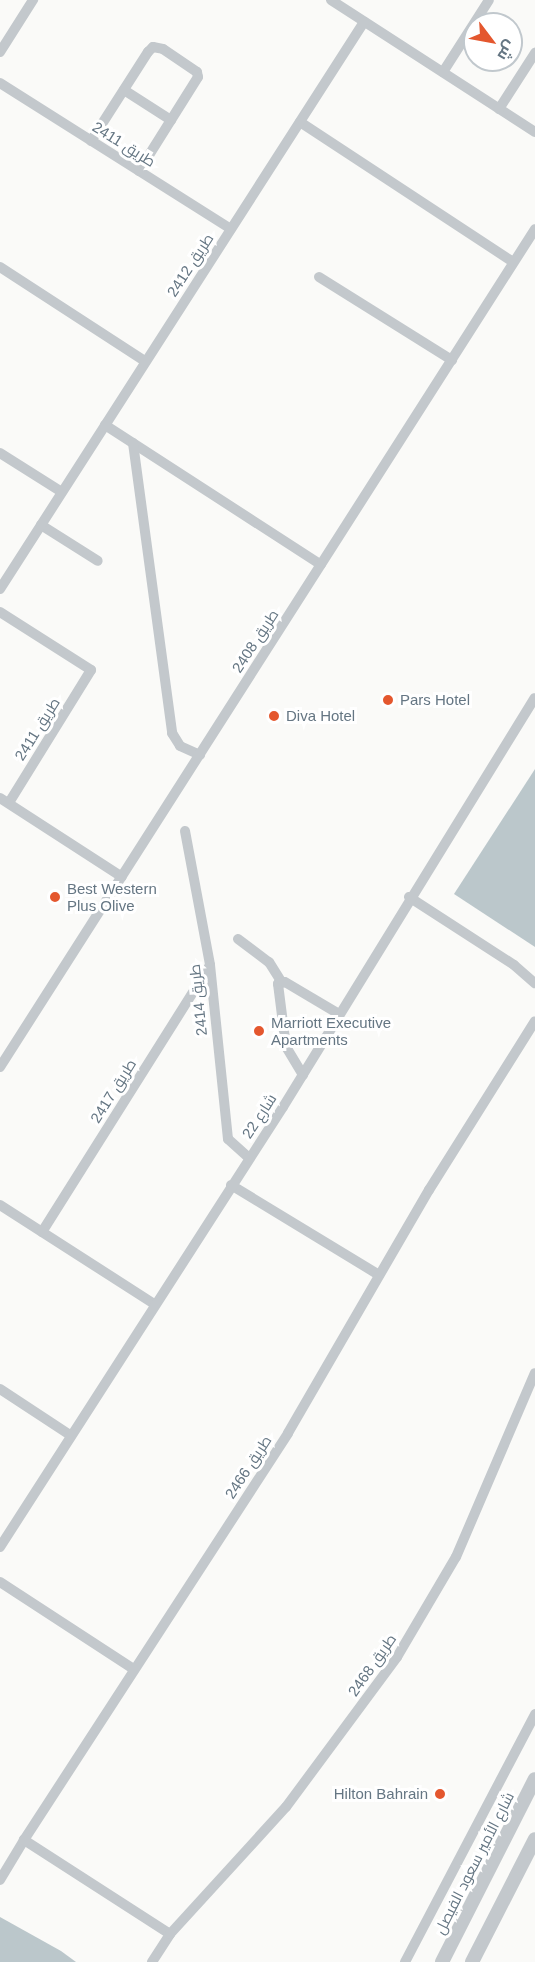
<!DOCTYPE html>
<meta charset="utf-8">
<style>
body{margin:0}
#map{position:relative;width:535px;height:1962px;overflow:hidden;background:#fafaf8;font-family:Arial,Cairo,sans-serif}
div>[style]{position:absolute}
.water>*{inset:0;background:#bbc7cb}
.minor>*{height:10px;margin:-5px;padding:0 5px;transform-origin:5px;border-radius:5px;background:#c3c8cc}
.tertiary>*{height:14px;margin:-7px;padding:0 7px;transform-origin:7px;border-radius:7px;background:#c3c8cc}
.dots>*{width:16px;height:16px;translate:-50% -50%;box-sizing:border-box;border:3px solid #fff;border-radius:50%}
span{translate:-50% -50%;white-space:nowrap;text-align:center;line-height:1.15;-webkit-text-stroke:6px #fff;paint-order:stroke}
.street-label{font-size:15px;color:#657683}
.poi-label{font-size:15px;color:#657683}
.left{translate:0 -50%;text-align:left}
.right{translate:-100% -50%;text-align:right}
.north{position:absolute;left:463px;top:12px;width:60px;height:60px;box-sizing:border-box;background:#fff;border:2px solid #c1c8cd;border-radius:50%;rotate:122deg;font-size:16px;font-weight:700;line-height:24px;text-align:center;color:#657683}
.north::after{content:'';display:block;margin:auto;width:21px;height:27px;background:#e4572e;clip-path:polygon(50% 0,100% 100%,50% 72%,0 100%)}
</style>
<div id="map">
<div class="water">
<i style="clip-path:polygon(535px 769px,535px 947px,454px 894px)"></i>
<i style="clip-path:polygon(0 1917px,61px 1951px,76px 1962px,0 1962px)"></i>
</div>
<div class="minor">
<i style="left:331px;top:0;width:243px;rotate:32.9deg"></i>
<i style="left:0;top:52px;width:62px;rotate:-57.6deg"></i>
<i style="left:443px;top:72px;width:85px;rotate:-57.4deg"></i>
<i style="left:0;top:83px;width:273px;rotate:32.3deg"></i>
<i style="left:124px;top:90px;width:56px;rotate:32.6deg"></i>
<i style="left:499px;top:109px;width:67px;rotate:-57.3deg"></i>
<i style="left:300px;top:122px;width:255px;rotate:33.3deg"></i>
<i style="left:91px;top:141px;width:106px;rotate:-57.4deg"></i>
<i style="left:148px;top:52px;width:7px;rotate:-45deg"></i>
<i style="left:153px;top:47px;width:10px;rotate:11deg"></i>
<i style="left:163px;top:49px;width:41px;rotate:34.1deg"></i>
<i style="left:197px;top:72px;width:5px;rotate:79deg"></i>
<i style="left:198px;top:77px;width:111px;rotate:122.1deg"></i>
<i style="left:0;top:267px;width:173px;rotate:33deg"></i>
<i style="left:319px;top:277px;width:157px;rotate:32deg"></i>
<i style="left:105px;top:425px;width:257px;rotate:32.9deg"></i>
<i style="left:133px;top:443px;width:293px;rotate:82.3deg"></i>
<i style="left:172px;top:733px;width:15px;rotate:58deg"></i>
<i style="left:180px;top:746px;width:22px;rotate:24deg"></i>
<i style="left:0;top:453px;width:73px;rotate:32.2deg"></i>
<i style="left:41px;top:525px;width:67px;rotate:32.3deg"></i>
<i style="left:0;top:589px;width:674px;rotate:-57.3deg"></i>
<i style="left:0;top:612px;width:108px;rotate:32.5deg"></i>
<i style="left:91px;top:670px;width:156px;rotate:121.7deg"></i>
<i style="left:0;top:798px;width:145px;rotate:32.9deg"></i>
<i style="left:185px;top:831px;width:136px;rotate:79.4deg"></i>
<i style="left:210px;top:965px;width:175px;rotate:84.1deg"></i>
<i style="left:228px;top:1139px;width:28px;rotate:42deg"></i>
<i style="left:409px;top:897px;width:125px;rotate:32.9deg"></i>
<i style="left:514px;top:965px;width:28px;rotate:41deg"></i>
<i style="left:238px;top:939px;width:39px;rotate:37deg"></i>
<i style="left:269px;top:962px;width:22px;rotate:58deg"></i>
<i style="left:0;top:1067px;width:994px;rotate:-57.44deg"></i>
<i style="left:303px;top:1075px;width:33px;rotate:-121deg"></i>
<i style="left:286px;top:1047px;width:64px;rotate:-97.2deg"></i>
<i style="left:278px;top:984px;width:7px;rotate:-16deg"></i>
<i style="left:285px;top:982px;width:63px;rotate:30.7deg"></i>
<i style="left:231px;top:1185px;width:173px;rotate:31.3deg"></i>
<i style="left:0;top:1205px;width:183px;rotate:32.7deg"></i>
<i style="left:42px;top:1232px;width:315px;rotate:-57.8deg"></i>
<i style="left:0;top:1389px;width:84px;rotate:33.3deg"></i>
<i style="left:0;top:1547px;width:523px;rotate:-57.25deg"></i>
<i style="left:283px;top:1107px;width:480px;rotate:-58.4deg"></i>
<i style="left:0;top:1582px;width:158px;rotate:33.1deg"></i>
<i style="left:0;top:1880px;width:47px;rotate:-59deg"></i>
<i style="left:170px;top:1934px;width:174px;rotate:-147.2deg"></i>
<i style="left:24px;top:1840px;width:485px;rotate:-57deg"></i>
<i style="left:288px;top:1433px;width:281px;rotate:-59.9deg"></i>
<i style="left:429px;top:1190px;width:199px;rotate:-57.9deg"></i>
<i style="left:152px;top:1962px;width:33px;rotate:-57deg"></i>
<i style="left:170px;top:1934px;width:172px;rotate:-47.6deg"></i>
<i style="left:286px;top:1807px;width:187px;rotate:-53.5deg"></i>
<i style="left:397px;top:1657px;width:116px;rotate:-59.5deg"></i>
<i style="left:456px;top:1557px;width:200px;rotate:-66.8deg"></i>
<i style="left:405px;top:1962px;width:280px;rotate:-62.3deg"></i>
</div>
<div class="tertiary">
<i style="left:442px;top:1962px;width:205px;rotate:-63.1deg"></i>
<i style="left:472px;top:1962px;width:138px;rotate:-62.9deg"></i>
</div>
<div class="dots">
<i style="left:388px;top:700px;background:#e4572e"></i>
<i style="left:274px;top:716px;background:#e4572e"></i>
<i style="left:55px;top:897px;background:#e4572e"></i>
<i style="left:259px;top:1031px;background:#e4572e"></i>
<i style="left:440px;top:1794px;background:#e4572e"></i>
</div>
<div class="street-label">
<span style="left:124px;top:144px;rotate:32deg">طريق 2411</span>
<span style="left:190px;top:265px;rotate:-57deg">طريق 2412</span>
<span style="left:255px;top:641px;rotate:-57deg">طريق 2408</span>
<span style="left:37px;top:729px;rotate:-58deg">طريق 2411</span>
<span style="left:198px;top:1000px;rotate:-96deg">طريق 2414</span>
<span style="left:113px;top:1091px;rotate:-58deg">طريق 2417</span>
<span style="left:259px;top:1116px;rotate:-57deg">شارع 22</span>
<span style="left:248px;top:1467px;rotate:-57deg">طريق 2466</span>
<span style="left:372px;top:1665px;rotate:-55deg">طريق 2468</span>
<span style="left:474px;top:1863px;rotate:-63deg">شارع الأمير سعود الفيصل</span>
</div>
<div class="poi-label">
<span class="left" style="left:400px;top:700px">Pars Hotel</span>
<span class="left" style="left:286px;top:716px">Diva Hotel</span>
<span class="left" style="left:67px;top:897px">Best Western<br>Plus Olive</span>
<span class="left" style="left:271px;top:1031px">Marriott Executive<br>Apartments</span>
<span class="right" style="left:428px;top:1794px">Hilton Bahrain</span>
</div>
<div class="north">ش</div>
</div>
